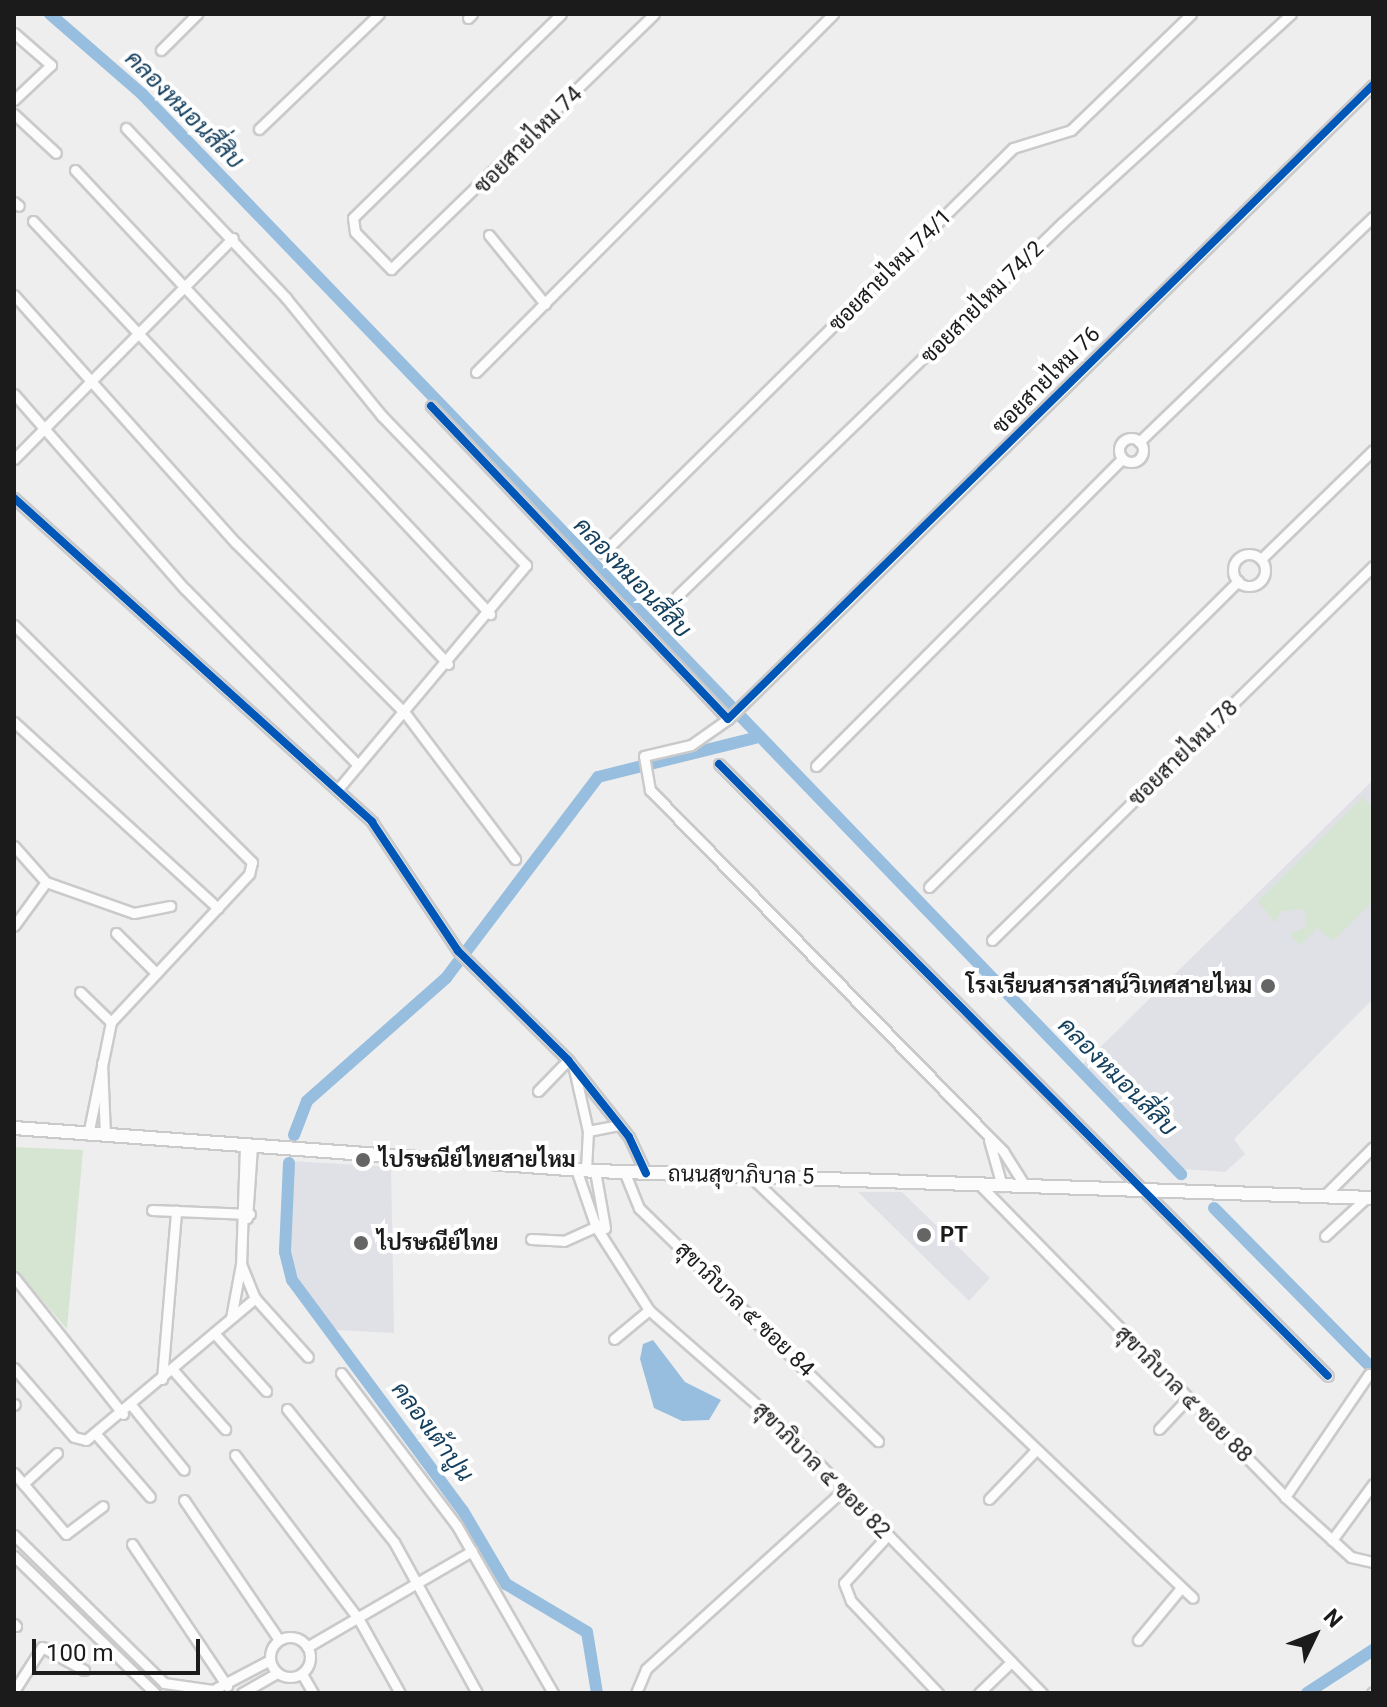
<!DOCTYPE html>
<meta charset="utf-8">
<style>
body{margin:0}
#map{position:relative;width:1387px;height:1707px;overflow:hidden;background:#eeeeef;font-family:Roboto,Sarabun,sans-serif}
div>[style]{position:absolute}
.built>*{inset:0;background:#e0e1e6}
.green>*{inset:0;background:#d5e5d2}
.water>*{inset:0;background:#97bede}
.canal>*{height:12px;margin:-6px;padding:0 6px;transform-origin:6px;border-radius:6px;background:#97bede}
.roads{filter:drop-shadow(2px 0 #cacacb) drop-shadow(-2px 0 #cacacb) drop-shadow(0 2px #cacacb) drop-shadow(0 -2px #cacacb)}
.minor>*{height:9px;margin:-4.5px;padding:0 4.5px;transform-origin:4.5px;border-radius:4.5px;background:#fcfcfd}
.minor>.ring{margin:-4.5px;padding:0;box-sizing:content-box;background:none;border:9px solid #fcfcfd;border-radius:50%}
.secondary>*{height:12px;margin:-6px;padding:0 6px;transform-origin:6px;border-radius:6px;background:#fcfcfd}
.cycleway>*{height:8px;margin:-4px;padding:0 4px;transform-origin:4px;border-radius:4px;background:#0057b8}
.dots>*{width:22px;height:22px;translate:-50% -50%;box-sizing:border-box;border:4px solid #fff;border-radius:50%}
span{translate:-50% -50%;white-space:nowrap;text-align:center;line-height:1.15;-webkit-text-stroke:8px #fff;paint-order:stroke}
.street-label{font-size:22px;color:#1b1b1b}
.poi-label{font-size:22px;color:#1b1b1b;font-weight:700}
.right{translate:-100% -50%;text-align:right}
.left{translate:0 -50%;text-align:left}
.water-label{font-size:24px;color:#133f5d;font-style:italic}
.frame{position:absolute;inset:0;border:16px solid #1b1b1b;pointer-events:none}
.north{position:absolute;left:1275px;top:1595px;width:80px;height:80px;-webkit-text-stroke:6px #fff;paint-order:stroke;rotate:47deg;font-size:22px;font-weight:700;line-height:32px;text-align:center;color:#1b1b1b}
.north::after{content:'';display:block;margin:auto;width:28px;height:36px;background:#1b1b1b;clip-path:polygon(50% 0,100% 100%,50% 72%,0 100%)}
.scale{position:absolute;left:32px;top:1639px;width:168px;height:36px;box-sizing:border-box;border:4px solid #1b1b1b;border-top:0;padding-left:10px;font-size:24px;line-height:28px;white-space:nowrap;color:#1b1b1b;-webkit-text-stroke:6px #fff;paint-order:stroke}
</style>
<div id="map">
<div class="built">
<i style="clip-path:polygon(1373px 780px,1373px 999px,1234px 1139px,1245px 1154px,1225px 1172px,1184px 1169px,1082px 1065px)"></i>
<i style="clip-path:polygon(291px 1161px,391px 1167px,394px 1333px,336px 1330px,312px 1310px,289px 1255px)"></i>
<i style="clip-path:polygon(858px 1192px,902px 1192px,990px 1278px,969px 1301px)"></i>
</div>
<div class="green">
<i style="clip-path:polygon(1363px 797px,1373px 808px,1373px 901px,1333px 941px,1317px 928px,1300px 946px,1290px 934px,1306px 927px,1304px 909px,1281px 911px,1275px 923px,1258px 901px)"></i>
<i style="clip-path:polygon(14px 1147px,83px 1150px,67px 1329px,14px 1268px)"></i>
</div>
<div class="water">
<i style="clip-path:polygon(653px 1340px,685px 1382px,721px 1400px,709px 1420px,682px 1421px,654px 1408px,640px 1359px,643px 1344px)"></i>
</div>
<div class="canal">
<i style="left:50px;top:14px;width:122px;rotate:41deg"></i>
<i style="left:142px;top:94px;width:1499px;rotate:46.11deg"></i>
<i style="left:294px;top:1135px;width:36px;rotate:-69deg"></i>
<i style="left:307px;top:1101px;width:186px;rotate:-41.5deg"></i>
<i style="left:446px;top:978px;width:252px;rotate:-52.9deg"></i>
<i style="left:598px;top:777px;width:162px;rotate:-14deg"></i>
<i style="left:289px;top:1163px;width:89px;rotate:92.6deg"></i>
<i style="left:285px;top:1252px;width:29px;rotate:76deg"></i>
<i style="left:292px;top:1280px;width:287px;rotate:53.5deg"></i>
<i style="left:463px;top:1511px;width:85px;rotate:59.5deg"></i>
<i style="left:506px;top:1584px;width:94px;rotate:30.7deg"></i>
<i style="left:587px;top:1632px;width:62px;rotate:80.7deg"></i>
<i style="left:1214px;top:1208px;width:226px;rotate:45.4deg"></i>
<i style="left:1307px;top:1693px;width:79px;rotate:-33.1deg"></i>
</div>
<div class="roads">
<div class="minor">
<i style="left:561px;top:14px;width:291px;rotate:135.6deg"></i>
<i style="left:353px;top:218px;width:14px;rotate:82deg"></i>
<i style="left:355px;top:232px;width:52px;rotate:45.8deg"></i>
<i style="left:391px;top:269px;width:366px;rotate:-44.1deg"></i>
<i style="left:468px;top:18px;width:6px;rotate:-45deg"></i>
<i style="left:14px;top:33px;width:49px;rotate:40.9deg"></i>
<i style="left:51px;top:65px;width:51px;rotate:136.6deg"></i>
<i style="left:161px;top:50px;width:51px;rotate:-45deg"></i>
<i style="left:14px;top:114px;width:57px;rotate:42.9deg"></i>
<i style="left:126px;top:128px;width:233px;rotate:46.7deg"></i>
<i style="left:286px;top:298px;width:151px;rotate:50.9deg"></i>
<i style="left:381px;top:415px;width:209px;rotate:46deg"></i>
<i style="left:526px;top:565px;width:291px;rotate:130deg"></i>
<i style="left:259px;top:129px;width:166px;rotate:-43.8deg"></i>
<i style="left:75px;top:170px;width:608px;rotate:46.93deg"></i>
<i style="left:14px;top:202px;width:6px;rotate:39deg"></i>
<i style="left:33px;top:221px;width:607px;rotate:46.87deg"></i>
<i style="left:489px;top:235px;width:89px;rotate:50.9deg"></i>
<i style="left:14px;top:295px;width:333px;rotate:48.2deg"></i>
<i style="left:236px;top:543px;width:240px;rotate:45.2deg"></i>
<i style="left:405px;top:713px;width:183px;rotate:53deg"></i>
<i style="left:476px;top:372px;width:506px;rotate:-45.08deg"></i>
<i style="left:14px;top:394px;width:259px;rotate:48.8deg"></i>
<i style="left:185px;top:589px;width:247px;rotate:45.5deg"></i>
<i style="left:431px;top:406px;width:431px;rotate:46.5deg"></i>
<i style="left:728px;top:719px;width:904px;rotate:-44.51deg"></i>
<i class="ring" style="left:1119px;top:438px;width:15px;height:15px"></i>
<i style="left:1139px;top:442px;width:325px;rotate:-43.9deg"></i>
<i style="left:14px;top:459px;width:311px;rotate:-45.3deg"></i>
<i style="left:14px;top:498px;width:483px;rotate:42.1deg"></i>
<i style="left:372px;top:822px;width:155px;rotate:56.3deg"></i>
<i style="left:458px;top:951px;width:155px;rotate:44.7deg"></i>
<i style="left:568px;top:1060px;width:98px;rotate:51.6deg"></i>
<i style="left:629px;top:1137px;width:40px;rotate:65deg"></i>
<i style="left:603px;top:553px;width:576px;rotate:-44.65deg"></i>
<i style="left:1013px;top:148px;width:61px;rotate:-17.2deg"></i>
<i style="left:1071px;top:130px;width:167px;rotate:-44deg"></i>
<i class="ring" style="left:1233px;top:554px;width:23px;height:23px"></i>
<i style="left:1261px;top:559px;width:156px;rotate:-44.2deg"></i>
<i style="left:677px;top:596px;width:536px;rotate:-44.09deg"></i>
<i style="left:1062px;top:223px;width:310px;rotate:-42.4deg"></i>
<i style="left:14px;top:625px;width:336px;rotate:44.9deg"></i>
<i style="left:252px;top:862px;width:12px;rotate:104deg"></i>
<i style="left:249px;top:874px;width:202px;rotate:133deg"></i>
<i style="left:111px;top:1022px;width:115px;rotate:101.5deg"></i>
<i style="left:728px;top:719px;width:45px;rotate:144.9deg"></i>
<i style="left:691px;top:745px;width:48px;rotate:166.8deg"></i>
<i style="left:644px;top:756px;width:35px;rotate:80deg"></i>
<i style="left:650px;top:790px;width:505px;rotate:45.64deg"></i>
<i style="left:1003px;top:1151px;width:41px;rotate:57.8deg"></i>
<i style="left:14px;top:722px;width:276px;rotate:42.4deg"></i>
<i style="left:719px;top:764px;width:863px;rotate:45.14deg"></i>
<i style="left:816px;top:766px;width:433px;rotate:-45.1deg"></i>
<i style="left:14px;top:846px;width:48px;rotate:48.4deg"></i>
<i style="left:46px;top:882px;width:54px;rotate:126deg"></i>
<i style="left:46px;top:882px;width:93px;rotate:19.4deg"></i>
<i style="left:134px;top:913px;width:37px;rotate:-11deg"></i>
<i style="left:929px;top:887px;width:435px;rotate:-44.7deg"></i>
<i style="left:116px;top:933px;width:57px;rotate:45deg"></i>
<i style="left:992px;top:940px;width:534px;rotate:-44.47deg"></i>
<i style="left:80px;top:992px;width:43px;rotate:44.1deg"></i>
<i style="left:102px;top:1063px;width:73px;rotate:87.6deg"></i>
<i style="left:574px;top:1069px;width:64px;rotate:77.3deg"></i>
<i style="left:588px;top:1131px;width:39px;rotate:93deg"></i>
<i style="left:538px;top:1091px;width:43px;rotate:-45.9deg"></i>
<i style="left:588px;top:1131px;width:31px;rotate:-11deg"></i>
<i style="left:989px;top:1140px;width:48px;rotate:74.2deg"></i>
<i style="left:245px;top:1146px;width:118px;rotate:91.9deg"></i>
<i style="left:241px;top:1264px;width:37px;rotate:68deg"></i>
<i style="left:255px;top:1298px;width:79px;rotate:48.1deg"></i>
<i style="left:576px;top:1169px;width:61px;rotate:71deg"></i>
<i style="left:596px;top:1227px;width:98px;rotate:57.4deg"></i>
<i style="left:649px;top:1310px;width:186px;rotate:41.3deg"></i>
<i style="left:789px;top:1433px;width:363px;rotate:45.8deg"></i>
<i style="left:595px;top:1171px;width:58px;rotate:80deg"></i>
<i style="left:624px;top:1171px;width:40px;rotate:68deg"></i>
<i style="left:639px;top:1208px;width:334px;rotate:44.3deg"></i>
<i style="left:751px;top:1177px;width:610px;rotate:43.61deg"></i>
<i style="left:979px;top:1184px;width:438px;rotate:45.6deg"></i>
<i style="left:1285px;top:1497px;width:149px;rotate:-55.7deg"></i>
<i style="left:1324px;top:1196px;width:69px;rotate:-45deg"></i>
<i style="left:152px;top:1210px;width:98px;rotate:2.3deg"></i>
<i style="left:247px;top:1218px;width:71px;rotate:-86deg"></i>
<i style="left:1325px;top:1236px;width:56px;rotate:-42.8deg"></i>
<i style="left:531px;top:1239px;width:33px;rotate:3deg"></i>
<i style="left:564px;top:1241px;width:44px;rotate:-24.2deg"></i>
<i style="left:14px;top:1277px;width:175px;rotate:51.5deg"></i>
<i style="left:231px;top:1318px;width:55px;rotate:-79.5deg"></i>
<i style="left:214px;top:1333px;width:78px;rotate:48.1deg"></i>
<i style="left:614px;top:1339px;width:45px;rotate:-39.6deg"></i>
<i style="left:14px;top:1368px;width:91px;rotate:49deg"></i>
<i style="left:74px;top:1437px;width:12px;rotate:14deg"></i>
<i style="left:86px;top:1440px;width:221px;rotate:-40deg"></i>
<i style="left:173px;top:1370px;width:79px;rotate:48.6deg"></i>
<i style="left:341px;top:1373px;width:192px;rotate:52.8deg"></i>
<i style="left:457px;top:1526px;width:193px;rotate:60.1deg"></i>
<i style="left:162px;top:1379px;width:169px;rotate:-85.2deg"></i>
<i style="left:14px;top:1405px;width:1px;rotate:-45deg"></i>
<i style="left:132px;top:1406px;width:82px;rotate:50.9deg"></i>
<i style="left:287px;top:1409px;width:171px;rotate:51.2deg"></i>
<i style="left:394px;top:1542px;width:172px;rotate:61.2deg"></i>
<i style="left:1159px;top:1429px;width:42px;rotate:-46.9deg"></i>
<i style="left:95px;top:1433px;width:84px;rotate:49.3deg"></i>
<i style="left:235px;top:1455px;width:204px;rotate:53deg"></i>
<i style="left:358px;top:1618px;width:86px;rotate:60.8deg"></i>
<i style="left:14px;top:1473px;width:80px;rotate:49.6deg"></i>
<i style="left:66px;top:1534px;width:46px;rotate:-37.1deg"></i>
<i style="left:23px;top:1484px;width:46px;rotate:-42.4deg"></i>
<i style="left:1285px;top:1497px;width:89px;rotate:42.3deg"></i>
<i style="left:1351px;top:1557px;width:23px;rotate:13deg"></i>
<i style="left:989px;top:1499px;width:66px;rotate:-46.2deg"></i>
<i style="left:184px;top:1500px;width:169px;rotate:55.8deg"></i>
<i style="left:14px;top:1535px;width:211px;rotate:44.6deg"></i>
<i style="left:164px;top:1683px;width:49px;rotate:8.1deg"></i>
<i style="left:213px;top:1690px;width:64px;rotate:-27.8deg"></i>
<i style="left:888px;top:1535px;width:65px;rotate:132.5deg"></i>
<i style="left:844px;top:1583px;width:19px;rotate:69deg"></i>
<i style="left:851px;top:1601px;width:127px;rotate:46.6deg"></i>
<i style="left:1332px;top:1540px;width:69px;rotate:-53.8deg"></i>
<i style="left:132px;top:1544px;width:171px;rotate:56.2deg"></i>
<i style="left:14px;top:1556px;width:197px;rotate:44.2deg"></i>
<i style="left:14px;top:1624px;width:3px;rotate:45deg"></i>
<i class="ring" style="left:270px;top:1637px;width:31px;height:31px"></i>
<i style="left:1138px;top:1640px;width:67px;rotate:-50.4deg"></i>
<i style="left:307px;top:1647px;width:191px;rotate:-30.2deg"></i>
<i style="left:302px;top:1674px;width:22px;rotate:60deg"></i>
<i style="left:14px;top:1691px;width:52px;rotate:-57.5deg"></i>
<i style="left:42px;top:1647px;width:48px;rotate:28.7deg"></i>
<i style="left:242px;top:1693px;width:40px;rotate:-29.7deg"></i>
<i style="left:636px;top:1693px;width:26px;rotate:-67deg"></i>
<i style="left:646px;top:1669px;width:265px;rotate:-42.2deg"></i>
<i style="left:979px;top:1693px;width:45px;rotate:-44.1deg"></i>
<i style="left:1372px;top:1693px;width:1px;rotate:-45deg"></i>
</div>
<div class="secondary">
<i style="left:14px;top:1128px;width:583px;rotate:4.23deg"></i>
<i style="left:595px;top:1171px;width:778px;rotate:1.99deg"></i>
</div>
</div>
<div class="cycleway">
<i style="left:431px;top:406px;width:431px;rotate:46.5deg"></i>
<i style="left:728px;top:719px;width:904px;rotate:-44.51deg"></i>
<i style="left:14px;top:498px;width:483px;rotate:42.1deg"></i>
<i style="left:372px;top:822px;width:155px;rotate:56.3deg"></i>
<i style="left:458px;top:951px;width:155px;rotate:44.7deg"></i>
<i style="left:568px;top:1060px;width:98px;rotate:51.6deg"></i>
<i style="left:629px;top:1137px;width:40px;rotate:65deg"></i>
<i style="left:719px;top:764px;width:863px;rotate:45.14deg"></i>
</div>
<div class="dots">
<i style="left:1268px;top:986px;background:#656565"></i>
<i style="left:363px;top:1160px;background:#656565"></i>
<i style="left:924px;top:1235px;background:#656565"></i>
<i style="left:361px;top:1243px;background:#656565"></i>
</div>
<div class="street-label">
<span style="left:528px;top:140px;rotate:-45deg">ซอยสายไหม 74</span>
<span style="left:890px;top:270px;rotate:-45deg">ซอยสายไหม 74/1</span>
<span style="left:982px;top:302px;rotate:-45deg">ซอยสายไหม 74/2</span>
<span style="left:1046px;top:380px;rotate:-45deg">ซอยสายไหม 76</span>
<span style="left:1183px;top:753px;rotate:-44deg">ซอยสายไหม 78</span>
<span style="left:741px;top:1175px;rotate:1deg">ถนนสุขาภิบาล 5</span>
<span style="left:745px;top:1309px;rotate:44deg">สุขาภิบาล ๕ ซอย 84</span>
<span style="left:1184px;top:1394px;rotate:45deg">สุขาภิบาล ๕ ซอย 88</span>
<span style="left:822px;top:1470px;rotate:45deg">สุขาภิบาล ๕ ซอย 82</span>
</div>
<div class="poi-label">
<span class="right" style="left:1252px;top:986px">โรงเรียนสารสาสน์วิเทศสายไหม</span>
<span class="left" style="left:379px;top:1160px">ไปรษณีย์ไทยสายไหม</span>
<span class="left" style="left:940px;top:1235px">PT</span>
<span class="left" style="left:377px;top:1243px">ไปรษณีย์ไทย</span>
</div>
<div class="water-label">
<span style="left:184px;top:110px;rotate:45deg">คลองหมอนสี่สิบ</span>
<span style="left:632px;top:578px;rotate:46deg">คลองหมอนสี่สิบ</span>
<span style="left:1117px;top:1077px;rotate:45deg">คลองหมอนสี่สิบ</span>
<span style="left:432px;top:1432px;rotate:53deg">คลองเต้าปูน</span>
</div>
<div class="frame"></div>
<div class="north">N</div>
<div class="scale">100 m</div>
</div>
